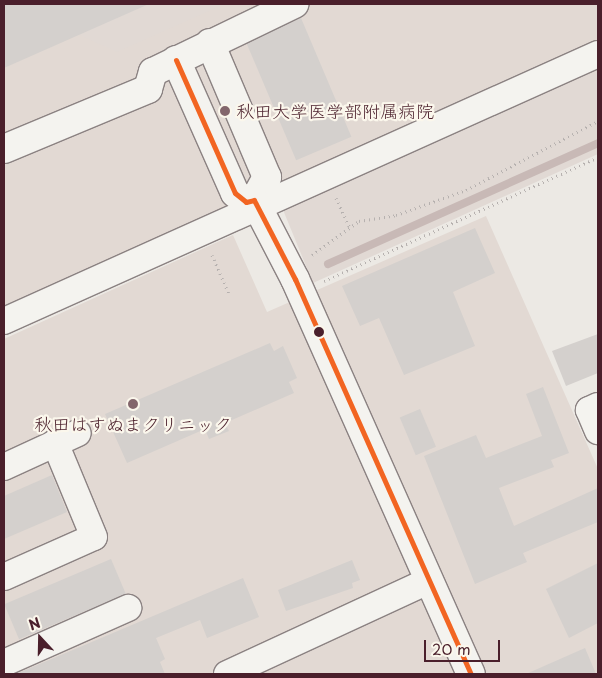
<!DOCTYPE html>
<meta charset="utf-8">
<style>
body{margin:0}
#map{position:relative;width:602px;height:678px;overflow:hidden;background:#ece9e4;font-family:"Playpen Sans","Klee One",sans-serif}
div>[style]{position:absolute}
.built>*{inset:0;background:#e2d9d3}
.green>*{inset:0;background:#e1d9d4}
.stream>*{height:8px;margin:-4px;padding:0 4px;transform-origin:4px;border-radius:4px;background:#c8b9b6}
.building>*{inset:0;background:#d4d0cd;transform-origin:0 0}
.path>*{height:3px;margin-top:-1.5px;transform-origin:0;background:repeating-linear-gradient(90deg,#b6b1af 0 1px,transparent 0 5px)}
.roads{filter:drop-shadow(1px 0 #8b8282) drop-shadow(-1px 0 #8b8282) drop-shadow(0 1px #8b8282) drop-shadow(0 -1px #8b8282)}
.minor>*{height:26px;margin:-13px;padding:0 13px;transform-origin:13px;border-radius:13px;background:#f4f3ef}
.tertiary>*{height:28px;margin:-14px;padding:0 14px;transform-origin:14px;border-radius:14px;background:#f4f3ef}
.bus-1>*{height:5px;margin:-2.5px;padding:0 2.5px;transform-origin:2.5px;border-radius:2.5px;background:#f26522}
.dots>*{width:14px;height:14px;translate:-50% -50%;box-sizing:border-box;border:2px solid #fbf7ec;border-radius:50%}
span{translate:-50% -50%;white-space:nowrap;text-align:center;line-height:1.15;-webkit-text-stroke:4.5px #fbf7ec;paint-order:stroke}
.poi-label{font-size:18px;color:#4a1f2b}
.left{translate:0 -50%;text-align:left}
.frame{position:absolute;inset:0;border:5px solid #4a1f2b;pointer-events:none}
.north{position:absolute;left:15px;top:613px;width:50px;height:50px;-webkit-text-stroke:4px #fbf7ec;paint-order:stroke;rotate:339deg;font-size:14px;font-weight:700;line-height:20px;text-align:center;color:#4a1f2b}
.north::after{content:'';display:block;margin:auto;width:18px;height:22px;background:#4a1f2b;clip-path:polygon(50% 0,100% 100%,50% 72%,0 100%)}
.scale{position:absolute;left:424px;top:640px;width:76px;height:22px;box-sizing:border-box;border:2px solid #4a1f2b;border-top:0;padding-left:6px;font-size:15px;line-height:18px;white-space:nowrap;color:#4a1f2b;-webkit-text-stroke:4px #fbf7ec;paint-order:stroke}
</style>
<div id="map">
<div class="built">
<i style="clip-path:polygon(4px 4px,598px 4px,598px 41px,4px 314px)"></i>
<i style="clip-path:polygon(486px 216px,598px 469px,598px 674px,4px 674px,4px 339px,233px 235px,267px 312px)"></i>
</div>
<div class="green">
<i style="clip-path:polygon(144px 4px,225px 4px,117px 52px,75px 33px)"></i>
<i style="clip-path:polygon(598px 59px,598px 154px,313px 283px,281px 205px)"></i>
</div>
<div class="stream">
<i style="left:328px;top:264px;width:296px;rotate:-24.1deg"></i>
</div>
<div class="building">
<i style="clip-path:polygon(4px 4px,149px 4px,4px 68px)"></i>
<i style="left:301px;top:18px;width:129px;height:60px;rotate:67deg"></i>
<i style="clip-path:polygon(475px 228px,495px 273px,453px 292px,475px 346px,404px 375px,379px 318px,360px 326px,342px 286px)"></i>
<i style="clip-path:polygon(598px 334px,598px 373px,566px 386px,552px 351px)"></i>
<i style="clip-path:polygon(270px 343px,274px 351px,283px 346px,297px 378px,289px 382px,294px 393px,225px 423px,229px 431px,209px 439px,205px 429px,127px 463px,105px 414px)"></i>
<i style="clip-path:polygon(543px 387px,569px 453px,551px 460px,554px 467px,499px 488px,514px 526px,598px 488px,598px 522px,523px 553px,527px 562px,475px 584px,424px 456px,476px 435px,486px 458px,542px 436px,526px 394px)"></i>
<i style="left:420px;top:409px;width:41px;height:22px;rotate:67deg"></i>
<i style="clip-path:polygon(52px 475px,67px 512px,4px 539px,4px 496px)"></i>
<i style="left:111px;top:559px;width:38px;height:116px;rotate:67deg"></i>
<i style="clip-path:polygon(352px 560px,360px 580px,352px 583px,353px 588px,286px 611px,278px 590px)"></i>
<i style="clip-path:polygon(598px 563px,598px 623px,569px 638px,546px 589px)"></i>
<i style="clip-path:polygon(243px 578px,259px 617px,207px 638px,200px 620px,156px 638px,165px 659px,160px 662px,165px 674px,16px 674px)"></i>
<i style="clip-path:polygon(585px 648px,596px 674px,526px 674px)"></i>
</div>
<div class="path">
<i style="left:336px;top:198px;width:31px;rotate:65deg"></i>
<i style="left:212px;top:255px;width:43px;rotate:66.4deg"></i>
<i style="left:312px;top:255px;width:58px;rotate:-35.9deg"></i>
<i style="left:359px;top:221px;width:37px;rotate:-9deg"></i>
<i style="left:396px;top:215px;width:74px;rotate:-19.7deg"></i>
<i style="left:466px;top:190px;width:149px;rotate:-27.6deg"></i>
<i style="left:324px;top:281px;width:301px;rotate:-24.3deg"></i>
</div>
<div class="roads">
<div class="minor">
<i style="left:4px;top:321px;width:651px;rotate:-24.2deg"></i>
<i style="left:598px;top:406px;width:10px;rotate:156deg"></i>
<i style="left:589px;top:410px;width:23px;rotate:67deg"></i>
<i style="left:4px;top:467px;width:81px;rotate:-24.7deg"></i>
<i style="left:4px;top:577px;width:98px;rotate:-24deg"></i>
<i style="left:94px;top:537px;width:102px;rotate:-112.5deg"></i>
<i style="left:4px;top:663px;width:136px;rotate:-23.9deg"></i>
<i style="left:227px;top:674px;width:221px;rotate:-24.8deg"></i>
</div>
<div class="tertiary">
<i style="left:210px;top:43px;width:146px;rotate:67deg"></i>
<i style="left:267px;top:177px;width:26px;rotate:119deg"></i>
<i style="left:176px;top:60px;width:145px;rotate:66.1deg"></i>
<i style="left:235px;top:193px;width:14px;rotate:39deg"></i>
<i style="left:246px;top:202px;width:8px;rotate:-14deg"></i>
<i style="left:254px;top:200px;width:89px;rotate:62.6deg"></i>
<i style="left:295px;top:279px;width:432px;rotate:66deg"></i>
<i style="left:4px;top:149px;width:156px;rotate:-22.6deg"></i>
<i style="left:148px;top:89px;width:18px;rotate:-74deg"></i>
<i style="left:153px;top:72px;width:157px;rotate:-25.7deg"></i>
</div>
</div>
<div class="bus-1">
<i style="left:176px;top:60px;width:145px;rotate:66.1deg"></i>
<i style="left:235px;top:193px;width:14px;rotate:39deg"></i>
<i style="left:246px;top:202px;width:8px;rotate:-14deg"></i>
<i style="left:254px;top:200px;width:89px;rotate:62.6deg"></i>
<i style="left:295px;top:279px;width:432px;rotate:66deg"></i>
</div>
<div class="dots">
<i style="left:225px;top:111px;background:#83666c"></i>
<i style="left:319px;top:332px;background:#4a1f2b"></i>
<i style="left:133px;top:404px;background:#83666c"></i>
</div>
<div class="poi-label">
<span class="left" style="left:236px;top:111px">秋田大学医学部附属病院</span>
<span style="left:133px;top:424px">秋田はすぬまクリニック</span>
</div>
<div class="frame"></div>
<div class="north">N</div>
<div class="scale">20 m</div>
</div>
